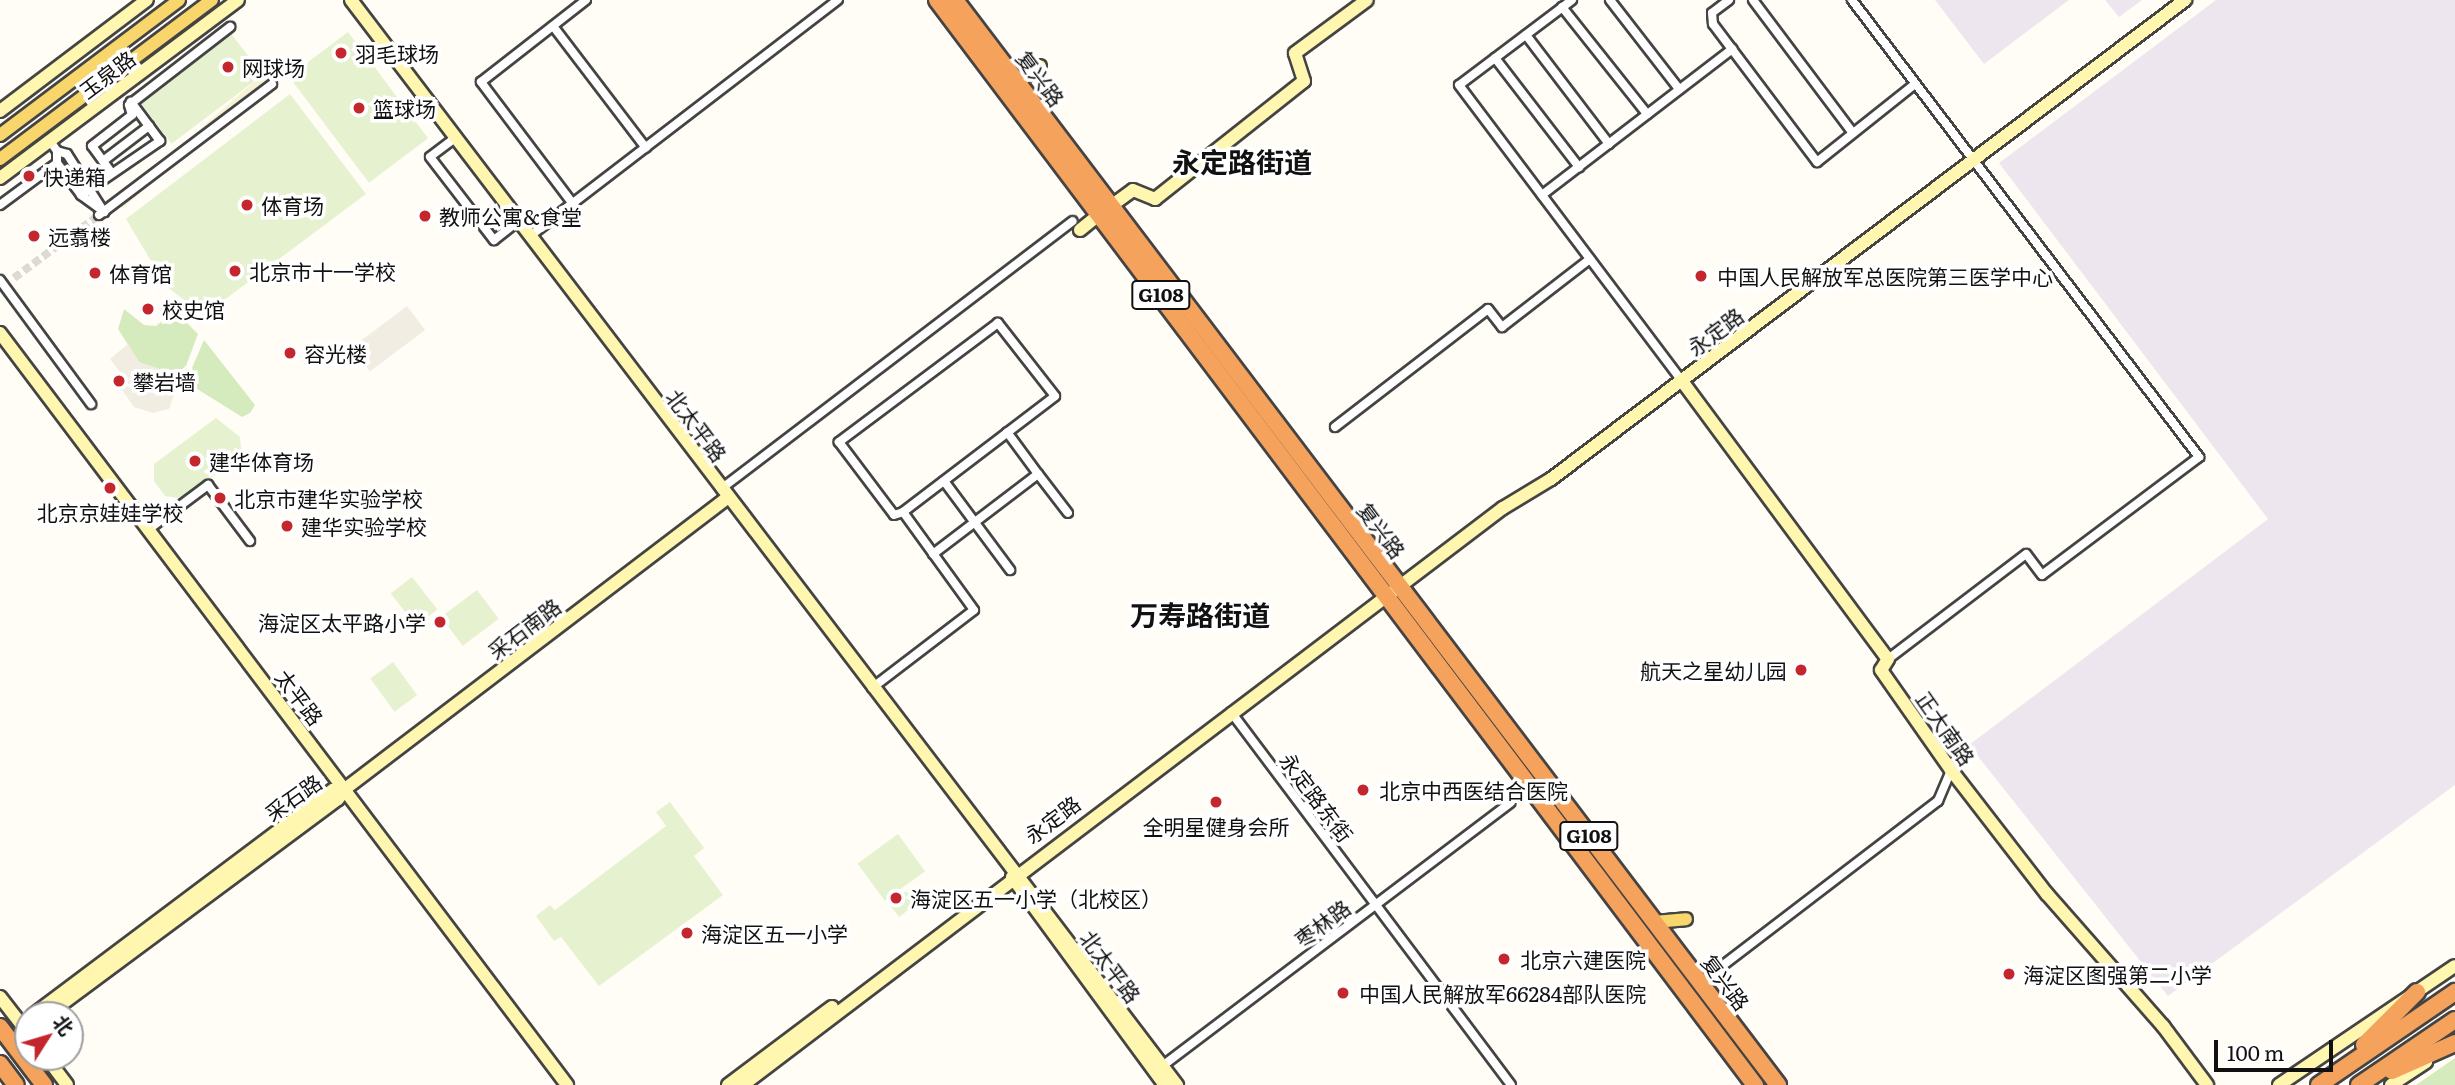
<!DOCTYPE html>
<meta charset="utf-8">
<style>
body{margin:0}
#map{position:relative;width:2455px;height:1085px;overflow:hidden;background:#fffdf5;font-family:Literata,"Noto Sans SC",serif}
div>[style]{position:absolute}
.industrial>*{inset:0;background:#eee6ef}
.farmland>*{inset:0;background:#f6f3d4;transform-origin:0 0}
.green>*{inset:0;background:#d5ebbd}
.pitch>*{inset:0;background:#e6f2cf;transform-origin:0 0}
.plaza>*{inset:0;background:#f1ede2;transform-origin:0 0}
.street-tunnel>*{height:8px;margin-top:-4px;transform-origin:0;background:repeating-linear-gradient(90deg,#dbdad3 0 8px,transparent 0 12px)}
.roads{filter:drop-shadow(2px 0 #444) drop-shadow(-2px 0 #444) drop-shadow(0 2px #444) drop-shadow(0 -2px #444)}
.street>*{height:8px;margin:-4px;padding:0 4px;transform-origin:4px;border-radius:4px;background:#fff}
.secondary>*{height:12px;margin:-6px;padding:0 6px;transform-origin:6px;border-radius:6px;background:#fff6b0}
.primary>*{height:12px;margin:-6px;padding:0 6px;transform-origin:6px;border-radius:6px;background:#f9d66b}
.highway>*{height:16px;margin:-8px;padding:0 8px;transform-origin:8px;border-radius:8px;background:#f5a25d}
.dots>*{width:19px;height:19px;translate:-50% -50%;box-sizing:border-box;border:4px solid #fff;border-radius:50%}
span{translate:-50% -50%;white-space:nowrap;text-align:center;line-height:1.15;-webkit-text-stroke:7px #fff;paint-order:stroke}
.shield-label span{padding:2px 5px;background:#fff;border:2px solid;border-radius:5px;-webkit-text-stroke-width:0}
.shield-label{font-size:19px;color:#111;font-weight:700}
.poi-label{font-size:21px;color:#111}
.left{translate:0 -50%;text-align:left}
.right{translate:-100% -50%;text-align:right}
.street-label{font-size:21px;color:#111}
.district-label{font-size:28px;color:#111;font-weight:700}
.north{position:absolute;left:14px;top:1001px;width:70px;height:70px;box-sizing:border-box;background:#fff;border:2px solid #a0a0a0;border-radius:50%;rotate:53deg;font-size:19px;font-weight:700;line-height:28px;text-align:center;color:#111}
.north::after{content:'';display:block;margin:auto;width:24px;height:32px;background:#c4262e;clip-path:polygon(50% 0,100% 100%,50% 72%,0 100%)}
.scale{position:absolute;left:2214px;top:1040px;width:119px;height:32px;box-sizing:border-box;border:4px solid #111;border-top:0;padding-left:9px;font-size:21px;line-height:24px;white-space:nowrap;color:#111;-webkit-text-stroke:5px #fff;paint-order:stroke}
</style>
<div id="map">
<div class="industrial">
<i style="clip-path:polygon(1935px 0,2069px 0,1984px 64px)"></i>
<i style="clip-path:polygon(2105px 0,2142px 0,2119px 17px)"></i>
<i style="clip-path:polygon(2216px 0,2455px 0,2455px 785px,2168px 996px,1969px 745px,2268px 519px,1999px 163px)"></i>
</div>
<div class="farmland">
<i style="left:262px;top:75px;width:9px;height:193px;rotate:49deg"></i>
</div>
<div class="green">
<i style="clip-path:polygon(124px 309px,144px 325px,156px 326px,162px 321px,170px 324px,176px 312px,198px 334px,186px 366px,178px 372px,161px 372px,139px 362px,118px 329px)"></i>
<i style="clip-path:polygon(204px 340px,255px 405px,250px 413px,242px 417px,186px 382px)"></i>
<i style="clip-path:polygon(2455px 1058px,2455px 1085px,2416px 1085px)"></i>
</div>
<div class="pitch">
<i style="left:230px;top:32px;width:54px;height:114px;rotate:53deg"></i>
<i style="left:348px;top:32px;width:133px;height:74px;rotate:53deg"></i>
<i style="clip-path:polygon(290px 94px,366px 194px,204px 315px,166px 286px,126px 219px)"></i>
<i style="clip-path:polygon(216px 418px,240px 437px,241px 449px,236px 458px,185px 499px,165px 496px,154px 481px,154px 464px)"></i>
<i style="left:412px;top:577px;width:41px;height:27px;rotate:52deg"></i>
<i style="left:477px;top:590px;width:36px;height:45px;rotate:53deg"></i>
<i style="left:393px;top:662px;width:41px;height:28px;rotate:54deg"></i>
<i style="clip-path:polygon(670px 802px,704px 848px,694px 856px,723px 895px,599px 986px,561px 937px,554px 941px,536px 916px,550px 905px,555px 910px,666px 826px,656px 812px)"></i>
<i style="left:898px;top:834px;width:46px;height:50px;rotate:54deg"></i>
<i style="left:913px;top:886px;width:16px;height:30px;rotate:52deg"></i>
</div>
<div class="plaza">
<i style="left:407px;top:306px;width:30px;height:69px;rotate:53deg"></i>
<i style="clip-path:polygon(128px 344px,139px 362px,181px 376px,169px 409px,153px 413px,134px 407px,120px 387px,127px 381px,110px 359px)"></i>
</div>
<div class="street-tunnel">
<i style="left:14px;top:278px;width:106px;rotate:-36.5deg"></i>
</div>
<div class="roads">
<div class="street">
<i style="left:1572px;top:0;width:141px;rotate:143deg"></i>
<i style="left:1459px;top:85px;width:371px;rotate:53deg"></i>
<i style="left:1610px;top:0;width:113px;rotate:52.2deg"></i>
<i style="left:1729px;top:0;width:21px;rotate:143deg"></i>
<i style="left:1712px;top:13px;width:11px;rotate:85deg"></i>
<i style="left:1713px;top:24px;width:173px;rotate:53deg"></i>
<i style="left:1817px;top:162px;width:125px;rotate:-38.5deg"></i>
<i style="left:1753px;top:0;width:166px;rotate:53.1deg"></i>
<i style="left:1852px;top:0;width:574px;rotate:52.79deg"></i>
<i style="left:2199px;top:457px;width:196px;rotate:143.1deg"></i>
<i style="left:2042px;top:575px;width:26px;rotate:-127deg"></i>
<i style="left:2026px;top:554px;width:173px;rotate:142.7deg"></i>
<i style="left:1562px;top:7px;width:137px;rotate:51.5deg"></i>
<i style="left:553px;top:26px;width:153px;rotate:52.7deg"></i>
<i style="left:1526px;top:35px;width:137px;rotate:52.7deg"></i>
<i style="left:1495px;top:58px;width:138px;rotate:52.4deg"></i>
<i style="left:455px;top:138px;width:31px;rotate:143deg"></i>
<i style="left:430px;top:157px;width:105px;rotate:52.4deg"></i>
<i style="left:494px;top:240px;width:31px;rotate:-38deg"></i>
<i style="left:50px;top:141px;width:12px;rotate:55deg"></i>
<i style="left:57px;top:151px;width:12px;rotate:90deg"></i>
<i style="left:57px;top:163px;width:40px;rotate:53deg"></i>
<i style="left:81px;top:195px;width:29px;rotate:36deg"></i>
<i style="left:57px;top:151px;width:10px;rotate:17deg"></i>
<i style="left:67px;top:154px;width:65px;rotate:57.5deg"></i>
<i style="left:103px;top:161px;width:58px;rotate:-37.3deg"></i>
<i style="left:111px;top:172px;width:32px;rotate:-126deg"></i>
<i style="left:92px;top:146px;width:51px;rotate:-37.8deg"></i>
<i style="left:132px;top:115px;width:10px;rotate:-107deg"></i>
<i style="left:129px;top:105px;width:128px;rotate:-37.7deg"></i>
<i style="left:81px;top:195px;width:96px;rotate:-34.4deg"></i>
<i style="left:160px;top:141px;width:49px;rotate:-126.6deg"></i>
<i style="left:1542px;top:195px;width:240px;rotate:-37.5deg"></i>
<i style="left:573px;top:204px;width:153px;rotate:-127deg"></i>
<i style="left:481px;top:82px;width:133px;rotate:-38deg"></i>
<i style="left:0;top:205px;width:71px;rotate:-36.4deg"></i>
<i style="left:99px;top:215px;width:217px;rotate:-37.1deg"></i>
<i style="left:530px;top:236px;width:388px;rotate:-37.5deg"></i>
<i style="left:0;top:280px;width:154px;rotate:53.7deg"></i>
<i style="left:1335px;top:427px;width:193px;rotate:-37.6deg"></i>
<i style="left:1488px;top:309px;width:23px;rotate:52deg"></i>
<i style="left:1502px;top:327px;width:111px;rotate:-37.7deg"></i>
<i style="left:1038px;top:474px;width:49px;rotate:52.4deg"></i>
<i style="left:944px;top:481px;width:111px;rotate:53.4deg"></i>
<i style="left:721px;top:489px;width:442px;rotate:-37.3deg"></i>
<i style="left:149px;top:529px;width:74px;rotate:-36.7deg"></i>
<i style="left:208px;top:485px;width:70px;rotate:53.1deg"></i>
<i style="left:933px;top:554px;width:132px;rotate:-37.3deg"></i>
<i style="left:1038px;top:474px;width:52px;rotate:-126.4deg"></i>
<i style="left:872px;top:688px;width:128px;rotate:-37.4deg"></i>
<i style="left:974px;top:610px;width:121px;rotate:-125.9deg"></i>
<i style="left:903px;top:512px;width:191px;rotate:-37.3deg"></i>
<i style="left:1055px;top:396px;width:93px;rotate:-128deg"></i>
<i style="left:998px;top:323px;width:199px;rotate:143.2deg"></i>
<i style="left:839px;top:442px;width:91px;rotate:53deg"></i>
<i style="left:894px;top:515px;width:9px;rotate:-18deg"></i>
<i style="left:1231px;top:712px;width:466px;rotate:53.1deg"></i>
<i style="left:1722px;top:966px;width:272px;rotate:-37.4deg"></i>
<i style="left:1938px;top:801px;width:34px;rotate:-67deg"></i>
<i style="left:1161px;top:1067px;width:438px;rotate:-37.1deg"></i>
</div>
<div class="secondary">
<i style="left:351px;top:0;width:1364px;rotate:52.72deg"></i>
<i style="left:1018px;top:82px;width:27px;rotate:-36deg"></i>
<i style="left:0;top:111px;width:184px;rotate:-37.1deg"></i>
<i style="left:0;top:178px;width:297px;rotate:-36.8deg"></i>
<i style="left:1111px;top:206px;width:27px;rotate:-36deg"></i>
<i style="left:1133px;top:190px;width:24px;rotate:22deg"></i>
<i style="left:1155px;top:199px;width:190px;rotate:-38.4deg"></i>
<i style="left:1304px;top:81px;width:29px;rotate:-108deg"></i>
<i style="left:1295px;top:53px;width:89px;rotate:-36.4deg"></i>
<i style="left:1080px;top:230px;width:26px;rotate:-39deg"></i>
<i style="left:0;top:333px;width:942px;rotate:52.98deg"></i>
<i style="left:1682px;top:381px;width:346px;rotate:53.5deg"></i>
<i style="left:1888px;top:659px;width:13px;rotate:122deg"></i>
<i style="left:1881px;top:670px;width:122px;rotate:55deg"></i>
<i style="left:1951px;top:770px;width:157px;rotate:52.3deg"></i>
<i style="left:2047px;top:894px;width:176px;rotate:48.7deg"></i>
<i style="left:2163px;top:1026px;width:74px;rotate:53.3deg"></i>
<i style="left:1012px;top:877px;width:258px;rotate:53.7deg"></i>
<i style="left:0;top:997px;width:46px;rotate:52.1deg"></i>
<i style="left:33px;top:1015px;width:375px;rotate:-36.9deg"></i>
<i style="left:333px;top:790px;width:12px;rotate:-5deg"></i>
<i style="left:47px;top:1015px;width:362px;rotate:-36.6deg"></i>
<i style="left:338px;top:799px;width:12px;rotate:-55deg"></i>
<i style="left:345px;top:789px;width:480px;rotate:-37.3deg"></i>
<i style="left:46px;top:1057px;width:35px;rotate:53deg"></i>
<i style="left:728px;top:1085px;width:130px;rotate:-36.9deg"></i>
<i style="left:743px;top:1085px;width:954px;rotate:-37.21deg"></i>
<i style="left:1503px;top:508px;width:56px;rotate:-31.1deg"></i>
<i style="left:1551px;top:479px;width:795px;rotate:-37.07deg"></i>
<i style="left:2279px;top:1085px;width:212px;rotate:-34.1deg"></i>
<i style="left:2391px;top:1085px;width:42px;rotate:-33.3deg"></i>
</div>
<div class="primary">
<i style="left:0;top:135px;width:224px;rotate:-37deg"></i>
<i style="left:0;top:159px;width:265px;rotate:-36.9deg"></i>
<i style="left:1654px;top:922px;width:32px;rotate:-5deg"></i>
</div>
<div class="highway">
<i style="left:937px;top:0;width:1359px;rotate:52.99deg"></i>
<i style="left:955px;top:0;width:1362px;rotate:52.82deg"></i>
<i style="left:0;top:1027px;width:73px;rotate:52.8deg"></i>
<i style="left:2364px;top:1045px;width:75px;rotate:-45deg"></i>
<i style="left:0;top:1064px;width:26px;rotate:53deg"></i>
<i style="left:2392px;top:1071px;width:69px;rotate:-24deg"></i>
<i style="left:2319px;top:1085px;width:165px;rotate:-34.4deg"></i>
<i style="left:2359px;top:1085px;width:116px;rotate:-34.1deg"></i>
</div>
</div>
<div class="dots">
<i style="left:341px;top:53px;background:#c4262e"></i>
<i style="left:228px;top:67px;background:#c4262e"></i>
<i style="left:359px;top:108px;background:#c4262e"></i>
<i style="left:29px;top:176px;background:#c4262e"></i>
<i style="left:247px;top:205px;background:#c4262e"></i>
<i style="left:425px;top:216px;background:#c4262e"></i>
<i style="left:34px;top:236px;background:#c4262e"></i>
<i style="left:235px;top:271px;background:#c4262e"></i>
<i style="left:95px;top:273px;background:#c4262e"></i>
<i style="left:1701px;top:276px;background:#c4262e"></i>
<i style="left:148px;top:309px;background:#c4262e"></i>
<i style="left:290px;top:353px;background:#c4262e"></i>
<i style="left:119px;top:381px;background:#c4262e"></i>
<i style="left:195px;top:461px;background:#c4262e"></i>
<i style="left:110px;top:488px;background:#c4262e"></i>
<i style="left:220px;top:498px;background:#c4262e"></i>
<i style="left:287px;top:526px;background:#c4262e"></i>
<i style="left:440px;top:622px;background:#c4262e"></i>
<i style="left:1801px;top:670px;background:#c4262e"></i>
<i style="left:1363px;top:790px;background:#c4262e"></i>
<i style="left:1216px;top:802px;background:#c4262e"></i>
<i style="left:896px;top:898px;background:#c4262e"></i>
<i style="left:687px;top:933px;background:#c4262e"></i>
<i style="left:1504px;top:959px;background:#c4262e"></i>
<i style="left:2009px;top:974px;background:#c4262e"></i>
<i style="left:1343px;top:993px;background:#c4262e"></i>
</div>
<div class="shield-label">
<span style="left:1161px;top:295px">G108</span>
<span style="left:1589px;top:836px">G108</span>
</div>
<div class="poi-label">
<span class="left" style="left:355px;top:53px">羽毛球场</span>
<span class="left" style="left:242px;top:67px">网球场</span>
<span class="left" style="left:373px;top:108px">篮球场</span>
<span class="left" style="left:43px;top:176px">快递箱</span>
<span class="left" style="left:261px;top:205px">体育场</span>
<span class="left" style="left:439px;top:216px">教师公寓&amp;食堂</span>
<span class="left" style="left:48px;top:236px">远翥楼</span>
<span class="left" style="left:249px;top:271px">北京市十一学校</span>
<span class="left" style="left:109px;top:273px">体育馆</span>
<span class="left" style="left:1717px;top:276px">中国人民解放军总医院第三医学中心</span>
<span class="left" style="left:162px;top:309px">校史馆</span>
<span class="left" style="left:304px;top:353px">容光楼</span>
<span class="left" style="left:133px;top:381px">攀岩墙</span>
<span class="left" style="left:209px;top:461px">建华体育场</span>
<span class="left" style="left:234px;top:498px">北京市建华实验学校</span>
<span style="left:110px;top:512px">北京京娃娃学校</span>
<span class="left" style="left:301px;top:526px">建华实验学校</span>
<span class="right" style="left:426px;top:622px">海淀区太平路小学</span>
<span class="right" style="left:1787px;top:670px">航天之星幼儿园</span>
<span class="left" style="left:1379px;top:790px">北京中西医结合医院</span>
<span style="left:1216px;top:826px">全明星健身会所</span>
<span class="left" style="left:910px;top:898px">海淀区五一小学（北校区）</span>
<span class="left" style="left:701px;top:933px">海淀区五一小学</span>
<span class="left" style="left:1520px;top:959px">北京六建医院</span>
<span class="left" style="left:2023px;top:974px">海淀区图强第二小学</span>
<span class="left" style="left:1359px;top:993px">中国人民解放军66284部队医院</span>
</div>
<div class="street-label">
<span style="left:107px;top:74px;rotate:-37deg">玉泉路</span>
<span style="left:1041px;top:78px;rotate:53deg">复兴路</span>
<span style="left:1715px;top:331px;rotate:-37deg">永定路</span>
<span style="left:697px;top:425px;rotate:53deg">北太平路</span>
<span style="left:1382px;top:530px;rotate:53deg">复兴路</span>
<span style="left:524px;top:628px;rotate:-37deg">采石南路</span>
<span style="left:300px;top:697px;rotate:53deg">太平路</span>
<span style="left:1946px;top:728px;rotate:55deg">正大南路</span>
<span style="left:293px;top:797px;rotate:-35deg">采石路</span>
<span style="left:1317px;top:797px;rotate:53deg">永定路东街</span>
<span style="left:1052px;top:819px;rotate:-37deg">永定路</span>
<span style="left:1322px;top:923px;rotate:-37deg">枣林路</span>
<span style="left:1111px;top:966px;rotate:53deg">北太平路</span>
<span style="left:1726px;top:982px;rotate:53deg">复兴路</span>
</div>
<div class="district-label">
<span style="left:1242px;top:161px">永定路街道</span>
<span style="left:1200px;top:614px">万寿路街道</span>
</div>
<div class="north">北</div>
<div class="scale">100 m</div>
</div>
